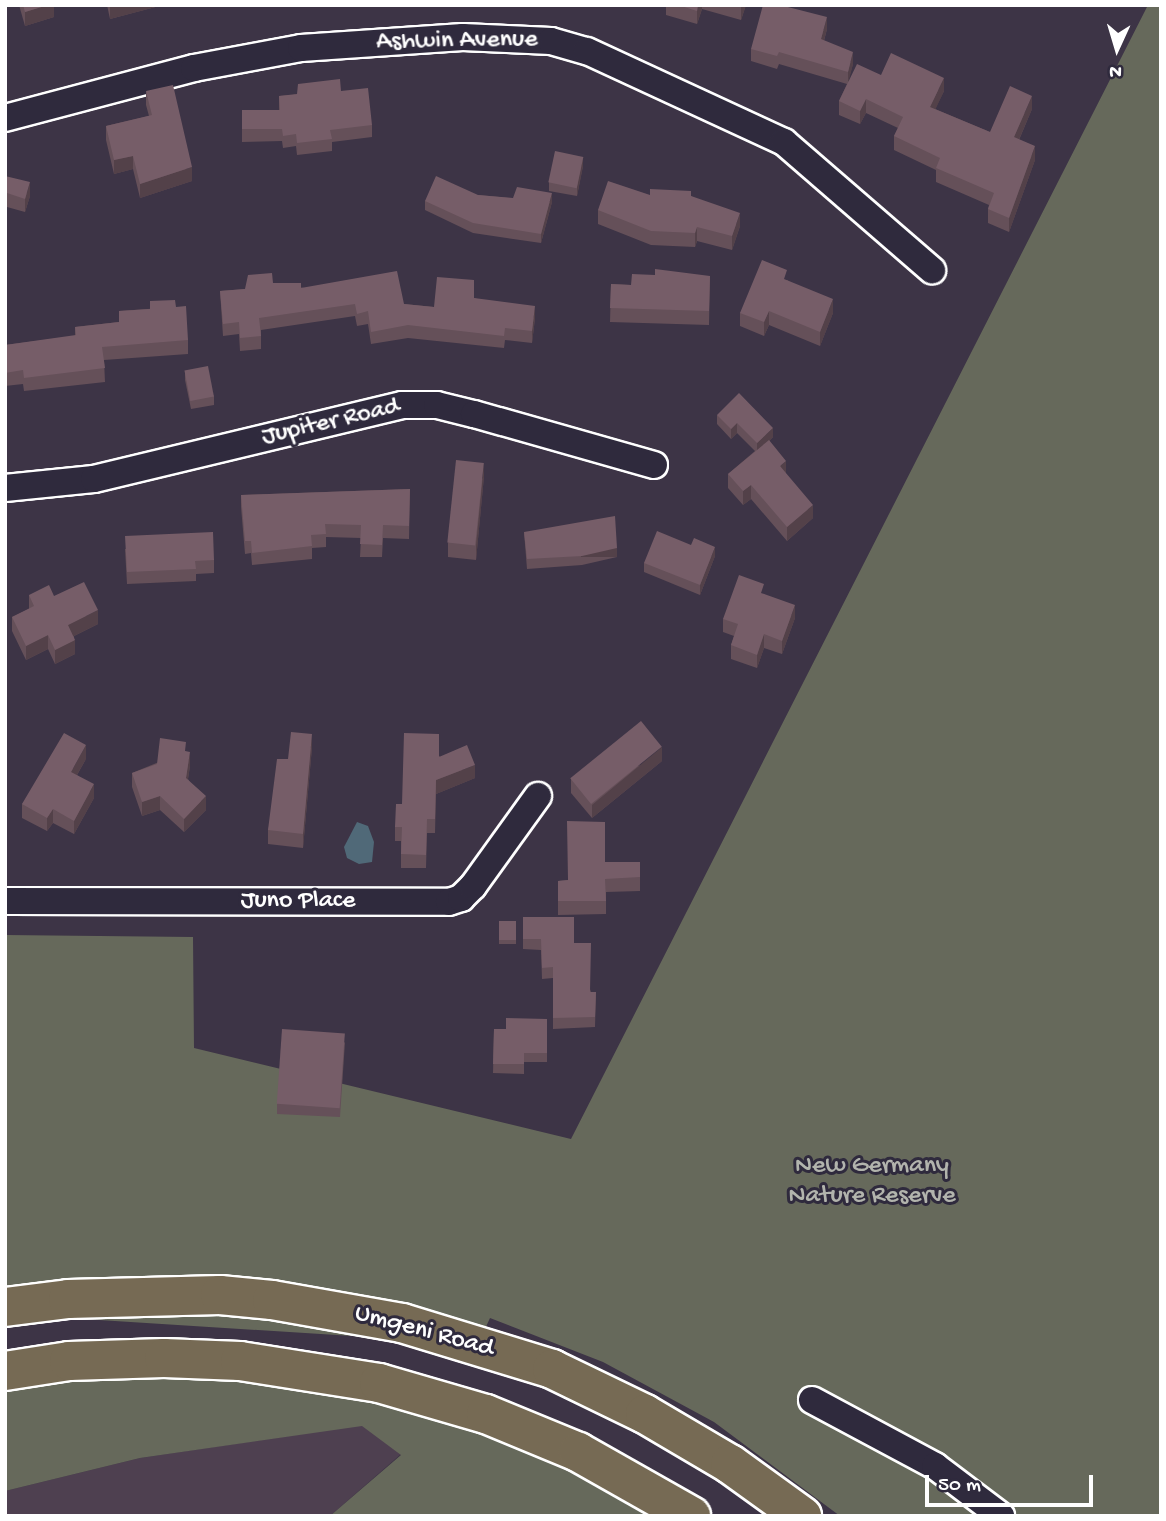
<!DOCTYPE html>
<style>
body{margin:0}
#map{position:relative;width:1166px;height:1521px;overflow:hidden;background:#3d3446;font-family:"Gochi Hand",sans-serif}
div>[style]{position:absolute}
.built>*{inset:0;background:#4e4050}
.green>*{inset:0;background:#66695b}
.water>*{inset:0;background:#506978}
.roads{filter:drop-shadow(2px 0 #fff) drop-shadow(-2px 0 #fff) drop-shadow(0 2px #fff) drop-shadow(0 -2px #fff)}
.minor>*{height:26px;margin:-13px;padding:0 13px;transform-origin:13px;border-radius:13px;background:#2f2a3d}
.highway>*{height:38px;margin:-19px;padding:0 19px;transform-origin:19px;border-radius:19px;background:#766a54}
.wall>*{inset:0;background:#655059;transform-origin:0 0}
.shaded-wall>*{inset:0;background:#534149;transform-origin:0 0}
.building>*{inset:0;background:#765d68;transform-origin:0 0}
span{translate:-50% -50%;white-space:nowrap;text-align:center;line-height:1.15;-webkit-text-stroke:6px #2f2a3d;paint-order:stroke}
.street-label{font-size:26px;color:#fff}
.park-label{font-size:26px;color:#b2b4ad}
.frame{position:absolute;inset:0;border:7px solid #fff;pointer-events:none}
.north{position:absolute;left:1082px;top:14px;width:70px;height:70px;-webkit-text-stroke:5px #2f2a3d;paint-order:stroke;rotate:184deg;font-size:19px;font-weight:700;line-height:28px;text-align:center;color:#fff}
.north::after{content:'';display:block;margin:auto;width:24px;height:32px;background:#fff;clip-path:polygon(50% 0,100% 100%,50% 72%,0 100%)}
.scale{position:absolute;left:925px;top:1475px;width:168px;height:32px;box-sizing:border-box;border:4px solid #fff;border-top:0;padding-left:9px;font-size:21px;line-height:24px;white-space:nowrap;color:#fff;-webkit-text-stroke:5px #2f2a3d;paint-order:stroke}
</style>
<div id="map">
<div class="built">
<i style="clip-path:polygon(362px 1425px,401px 1454px,330px 1516px,5px 1516px,5px 1491px,140px 1458px)"></i>
</div>
<div class="green">
<i style="clip-path:polygon(1148px 5px,1161px 5px,1161px 1516px,840px 1516px,714px 1422px,603px 1362px,490px 1318px,478px 1344px,5px 1314px,5px 935px,193px 937px,194px 1048px,571px 1139px)"></i>
<i style="clip-path:polygon(70px 1364px,385px 1388px,681px 1516px,330px 1516px,401px 1455px,362px 1426px,140px 1458px,5px 1491px,5px 1374px)"></i>
</div>
<div class="water">
<i style="clip-path:polygon(357px 822px,368px 826px,374px 842px,372px 862px,359px 864px,347px 858px,344px 847px)"></i>
</div>
<div class="roads">
<div class="minor">
<i style="left:5px;top:118px;width:196px;rotate:-14.8deg"></i>
<i style="left:194px;top:68px;width:109px;rotate:-10.6deg"></i>
<i style="left:301px;top:48px;width:162px;rotate:-3.9deg"></i>
<i style="left:463px;top:37px;width:88px;rotate:2.6deg"></i>
<i style="left:551px;top:41px;width:37px;rotate:16deg"></i>
<i style="left:587px;top:51px;width:217px;rotate:24.8deg"></i>
<i style="left:784px;top:142px;width:196px;rotate:40.9deg"></i>
<i style="left:5px;top:488px;width:89px;rotate:-5.8deg"></i>
<i style="left:94px;top:479px;width:317px;rotate:-13.5deg"></i>
<i style="left:402px;top:405px;width:35px"></i>
<i style="left:437px;top:405px;width:38px;rotate:14deg"></i>
<i style="left:474px;top:414px;width:187px;rotate:15.8deg"></i>
<i style="left:5px;top:901px;width:444px;rotate:0.1deg"></i>
<i style="left:449px;top:902px;width:13px;rotate:-18deg"></i>
<i style="left:461px;top:898px;width:17px;rotate:-45deg"></i>
<i style="left:473px;top:886px;width:111px;rotate:-54.2deg"></i>
<i style="left:812px;top:1400px;width:140px;rotate:28.2deg"></i>
<i style="left:935px;top:1466px;width:83px;rotate:37.1deg"></i>
</div>
<div class="highway">
<i style="left:5px;top:1307px;width:64px;rotate:-7.2deg"></i>
<i style="left:68px;top:1299px;width:152px;rotate:-1.5deg"></i>
<i style="left:220px;top:1295px;width:52px;rotate:5.5deg"></i>
<i style="left:272px;top:1300px;width:132px;rotate:10deg"></i>
<i style="left:402px;top:1323px;width:157px;rotate:17deg"></i>
<i style="left:552px;top:1369px;width:103px;rotate:25.8deg"></i>
<i style="left:645px;top:1414px;width:99px;rotate:30.5deg"></i>
<i style="left:730px;top:1464px;width:89px;rotate:35.8deg"></i>
<i style="left:5px;top:1371px;width:65px;rotate:-8.9deg"></i>
<i style="left:69px;top:1361px;width:95px;rotate:-1.8deg"></i>
<i style="left:164px;top:1358px;width:76px;rotate:2.3deg"></i>
<i style="left:240px;top:1361px;width:141px;rotate:9deg"></i>
<i style="left:379px;top:1383px;width:111px;rotate:16.2deg"></i>
<i style="left:486px;top:1414px;width:100px;rotate:22.4deg"></i>
<i style="left:578px;top:1452px;width:130px;rotate:29.5deg"></i>
</div>
</div>
<div class="wall">
<i style="clip-path:polygon(19px 5px,54px 5px,54px 17px,25px 26px)"></i>
<i style="clip-path:polygon(107px 5px,163px 5px,110px 19px)"></i>
<i style="clip-path:polygon(666px 5px,746px 5px,741px 20px,702px 9px,697px 24px,666px 15px)"></i>
<i style="clip-path:polygon(827px 29px,824px 41px,853px 64px,848px 81px,881px 75px,944px 91px,935px 109px,990px 132px,1032px 109px,1019px 140px,1035px 160px,1009px 232px,988px 223px,988px 209px,989px 205px,936px 182px,936px 170px,894px 150px,894px 136px,898px 128px,866px 113px,860px 124px,839px 115px,839px 101px,847px 84px,779px 64px,777px 69px,751px 61px,751px 49px)"></i>
<i style="clip-path:polygon(146px 91px,192px 181px,140px 198px,133px 169px,114px 174px,106px 140px,106px 126px,149px 116px,146px 105px)"></i>
<i style="clip-path:polygon(341px 91px,372px 125px,372px 137px,332px 142px,332px 151px,297px 155px,296px 146px,283px 148px,282px 141px,242px 142px,242px 110px,279px 110px,279px 96px)"></i>
<i style="clip-path:polygon(583px 166px,577px 196px,549px 191px,549px 182px)"></i>
<i style="clip-path:polygon(5px 176px,30px 196px,25px 212px,7px 207px,5px 213px)"></i>
<i style="clip-path:polygon(478px 195px,552px 202px,541px 243px,473px 233px,425px 210px,425px 201px)"></i>
<i style="clip-path:polygon(650px 195px,691px 196px,740px 226px,732px 250px,697px 241px,695px 247px,651px 245px,598px 224px,598px 210px)"></i>
<i style="clip-path:polygon(710px 276px,709px 325px,610px 322px,611px 284px,631px 285px)"></i>
<i style="clip-path:polygon(787px 280px,833px 313px,820px 346px,769px 325px,764px 336px,740px 326px,740px 313px)"></i>
<i style="clip-path:polygon(273px 283px,404px 304px,434px 307px,474px 298px,535px 318px,532px 343px,505px 340px,504px 348px,408px 338px,371px 344px,368px 324px,357px 326px,355px 316px,261px 330px,261px 349px,240px 351px,239px 334px,223px 336px,220px 291px,245px 289px)"></i>
<i style="clip-path:polygon(176px 307px,188px 340px,188px 354px,104px 360px,105px 382px,24px 391px,23px 384px,5px 386px,5px 345px,75px 336px,75px 327px,119px 322px,119px 311px)"></i>
<i style="clip-path:polygon(185px 371px,214px 396px,214px 405px,191px 409px,185px 380px)"></i>
<i style="clip-path:polygon(717px 415px,773px 437px,769px 441px,786px 474px,813px 518px,787px 541px,751px 499px,743px 505px,728px 488px,728px 474px,755px 451px,737px 433px,731px 439px,717px 424px)"></i>
<i style="clip-path:polygon(484px 476px,476px 560px,448px 557px,448px 543px)"></i>
<i style="clip-path:polygon(410px 489px,409px 539px,383px 538px,382px 557px,360px 557px,361px 538px,326px 537px,326px 547px,312px 548px,312px 559px,252px 565px,251px 553px,245px 554px,241px 507px,241px 495px)"></i>
<i style="clip-path:polygon(524px 532px,617px 557px,582px 565px,527px 569px)"></i>
<i style="clip-path:polygon(125px 549px,214px 560px,214px 573px,196px 574px,196px 581px,127px 584px)"></i>
<i style="clip-path:polygon(715px 556px,700px 595px,644px 572px,644px 563px)"></i>
<i style="clip-path:polygon(764px 594px,795px 618px,782px 654px,764px 648px,757px 668px,731px 659px,731px 645px,734px 636px,723px 632px,723px 619px)"></i>
<i style="clip-path:polygon(29px 595px,54px 596px,98px 624px,74px 636px,75px 654px,55px 664px,48px 649px,26px 660px,12px 631px,12px 617px,29px 609px)"></i>
<i style="clip-path:polygon(312px 747px,303px 848px,268px 844px,268px 830px,288px 759px)"></i>
<i style="clip-path:polygon(186px 751px,190px 766px,188px 779px,206px 810px,184px 832px,160px 810px,142px 816px,132px 787px,132px 773px)"></i>
<i style="clip-path:polygon(439px 756px,475px 778px,436px 794px,435px 833px,427px 833px,426px 868px,401px 868px,401px 841px,395px 841px,395px 827px,402px 804px)"></i>
<i style="clip-path:polygon(86px 759px,77px 775px,94px 798px,74px 834px,53px 823px,47px 831px,22px 818px,22px 804px)"></i>
<i style="clip-path:polygon(662px 761px,592px 818px,571px 793px,571px 779px)"></i>
<i style="clip-path:polygon(605px 862px,640px 862px,640px 891px,606px 892px,606px 914px,558px 915px,558px 881px,568px 880px)"></i>
<i style="clip-path:polygon(523px 917px,574px 943px,591px 992px,596px 992px,595px 1027px,553px 1029px,553px 978px,542px 979px,541px 950px,523px 949px)"></i>
<i style="left:499px;top:921px;width:17px;height:23px"></i>
<i style="clip-path:polygon(547px 1019px,547px 1062px,524px 1062px,524px 1074px,493px 1073px,494px 1029px,506px 1029px)"></i>
<i style="clip-path:polygon(345px 1042px,340px 1117px,277px 1114px,277px 1104px)"></i>
</div>
<div class="shaded-wall">
<i style="clip-path:polygon(48px 5px,54px 5px,54px 17px,25px 26px,25px 12px)"></i>
<i style="clip-path:polygon(110px 5px,163px 5px,110px 19px)"></i>
<i style="clip-path:polygon(698px 5px,702px 5px,702px 9px,697px 24px,697px 11px)"></i>
<i style="clip-path:polygon(741px 5px,746px 5px,741px 20px)"></i>
<i style="clip-path:polygon(827px 17px,827px 29px,821px 51px,821px 39px)"></i>
<i style="clip-path:polygon(853px 52px,853px 64px,848px 84px,848px 72px)"></i>
<i style="clip-path:polygon(944px 78px,944px 91px,930px 121px,930px 107px)"></i>
<i style="clip-path:polygon(1032px 96px,1032px 109px,1014px 151px,1014px 137px)"></i>
<i style="clip-path:polygon(866px 99px,866px 113px,860px 124px,860px 111px)"></i>
<i style="clip-path:polygon(1035px 146px,1035px 160px,1009px 232px,1009px 218px)"></i>
<i style="clip-path:polygon(133px 156px,133px 169px,114px 174px,114px 160px)"></i>
<i style="clip-path:polygon(583px 157px,583px 166px,577px 196px,577px 187px)"></i>
<i style="clip-path:polygon(192px 167px,192px 181px,140px 198px,140px 184px)"></i>
<i style="clip-path:polygon(30px 182px,30px 196px,25px 212px,25px 199px)"></i>
<i style="clip-path:polygon(7px 193px,7px 207px,5px 213px,5px 199px)"></i>
<i style="clip-path:polygon(552px 193px,552px 202px,541px 243px,541px 234px)"></i>
<i style="clip-path:polygon(740px 213px,740px 226px,732px 250px,732px 236px)"></i>
<i style="clip-path:polygon(697px 227px,697px 241px,695px 247px,695px 233px)"></i>
<i style="clip-path:polygon(833px 299px,833px 313px,820px 346px,820px 332px)"></i>
<i style="clip-path:polygon(535px 306px,535px 318px,532px 343px,532px 331px)"></i>
<i style="clip-path:polygon(769px 311px,769px 325px,764px 336px,764px 322px)"></i>
<i style="clip-path:polygon(737px 423px,737px 433px,731px 439px,731px 429px)"></i>
<i style="clip-path:polygon(773px 428px,773px 437px,757px 453px,757px 443px)"></i>
<i style="clip-path:polygon(786px 461px,786px 475px,780px 466px)"></i>
<i style="clip-path:polygon(484px 463px,484px 476px,476px 560px,476px 546px)"></i>
<i style="clip-path:polygon(751px 485px,751px 499px,743px 505px,743px 491px)"></i>
<i style="clip-path:polygon(813px 505px,813px 518px,787px 541px,787px 527px)"></i>
<i style="clip-path:polygon(715px 547px,715px 556px,700px 595px,700px 585px)"></i>
<i style="left:617px;top:548px;width:9px;height:36px;rotate:90deg"></i>
<i style="clip-path:polygon(795px 605px,795px 618px,782px 654px,782px 641px)"></i>
<i style="clip-path:polygon(98px 610px,98px 624px,68px 639px,68px 625px)"></i>
<i style="clip-path:polygon(764px 634px,764px 648px,757px 668px,757px 655px)"></i>
<i style="clip-path:polygon(48px 635px,48px 649px,26px 660px,26px 646px)"></i>
<i style="clip-path:polygon(75px 640px,75px 654px,55px 664px,55px 650px)"></i>
<i style="clip-path:polygon(312px 734px,312px 747px,303px 848px,303px 834px)"></i>
<i style="clip-path:polygon(86px 745px,86px 759px,71px 785px,71px 772px)"></i>
<i style="clip-path:polygon(662px 747px,662px 761px,592px 818px,592px 805px)"></i>
<i style="clip-path:polygon(190px 752px,190px 766px,186px 791px,186px 778px)"></i>
<i style="clip-path:polygon(475px 765px,475px 778px,436px 794px,435px 833px,436px 780px)"></i>
<i style="clip-path:polygon(94px 784px,94px 798px,74px 834px,74px 821px)"></i>
<i style="clip-path:polygon(160px 796px,160px 810px,142px 816px,142px 802px)"></i>
<i style="clip-path:polygon(206px 796px,206px 810px,184px 832px,184px 819px)"></i>
<i style="clip-path:polygon(53px 809px,53px 823px,47px 831px,47px 818px)"></i>
</div>
<div class="building">
<i style="clip-path:polygon(23px 5px,48px 5px,25px 12px)"></i>
<i style="clip-path:polygon(678px 5px,698px 5px,697px 11px)"></i>
<i style="clip-path:polygon(763px 5px,780px 5px,827px 17px,821px 39px,853px 52px,848px 72px,779px 52px,777px 56px,751px 49px)"></i>
<i style="clip-path:polygon(891px 53px,944px 78px,930px 107px,990px 132px,1010px 86px,1032px 96px,1014px 137px,1035px 146px,1009px 218px,988px 209px,994px 193px,936px 168px,940px 158px,894px 136px,903px 117px,866px 99px,860px 111px,839px 101px,857px 64px,881px 75px)"></i>
<i style="clip-path:polygon(340px 79px,341px 91px,368px 88px,372px 125px,330px 130px,332px 139px,297px 143px,296px 134px,283px 136px,282px 129px,242px 129px,242px 110px,280px 110px,279px 96px,297px 94px,298px 84px)"></i>
<i style="clip-path:polygon(173px 85px,192px 167px,140px 184px,133px 156px,114px 160px,106px 126px,152px 115px,146px 91px)"></i>
<i style="left:555px;top:151px;width:29px;height:32px;rotate:12deg"></i>
<i style="clip-path:polygon(5px 176px,30px 182px,25px 199px,7px 193px,5px 199px)"></i>
<i style="clip-path:polygon(436px 176px,478px 195px,513px 198px,517px 187px,552px 193px,541px 234px,473px 223px,425px 201px)"></i>
<i style="clip-path:polygon(608px 181px,650px 195px,650px 189px,691px 191px,691px 196px,740px 213px,732px 236px,697px 227px,695px 233px,651px 231px,598px 210px)"></i>
<i style="clip-path:polygon(762px 260px,787px 270px,784px 279px,833px 299px,820px 332px,769px 311px,764px 322px,740px 313px)"></i>
<i style="clip-path:polygon(655px 269px,710px 276px,709px 311px,610px 308px,611px 284px,631px 285px,632px 274px,655px 275px)"></i>
<i style="clip-path:polygon(397px 271px,404px 304px,434px 307px,437px 277px,474px 280px,474px 298px,535px 306px,532px 331px,505px 328px,504px 336px,408px 325px,371px 332px,368px 311px,357px 314px,355px 304px,259px 318px,261px 336px,240px 338px,239px 322px,223px 324px,220px 291px,245px 289px,248px 275px,272px 273px,273px 283px,301px 283px,301px 288px)"></i>
<i style="clip-path:polygon(175px 300px,176px 307px,186px 306px,188px 340px,102px 347px,105px 368px,24px 378px,23px 370px,5px 373px,5px 345px,76px 335px,75px 327px,119px 322px,119px 311px,150px 309px,150px 301px)"></i>
<i style="left:208px;top:366px;width:31px;height:24px;rotate:79deg"></i>
<i style="clip-path:polygon(739px 393px,773px 428px,757px 443px,737px 423px,731px 429px,717px 415px)"></i>
<i style="clip-path:polygon(769px 440px,786px 461px,780px 466px,813px 505px,787px 527px,751px 485px,743px 491px,728px 474px)"></i>
<i style="left:456px;top:460px;width:28px;height:83px;rotate:6deg"></i>
<i style="clip-path:polygon(410px 489px,409px 526px,383px 525px,382px 545px,360px 544px,361px 525px,325px 524px,326px 534px,311px 535px,312px 546px,252px 553px,251px 541px,245px 541px,241px 495px)"></i>
<i style="clip-path:polygon(615px 516px,617px 548px,582px 556px,527px 559px,524px 532px)"></i>
<i style="clip-path:polygon(657px 531px,691px 545px,694px 538px,715px 547px,700px 585px,644px 563px)"></i>
<i style="clip-path:polygon(213px 532px,214px 560px,195px 561px,196px 569px,127px 572px,125px 536px)"></i>
<i style="clip-path:polygon(739px 575px,764px 584px,761px 593px,795px 605px,782px 641px,764px 634px,757px 655px,731px 645px,738px 624px,723px 619px)"></i>
<i style="clip-path:polygon(84px 582px,98px 610px,68px 625px,75px 640px,55px 650px,48px 635px,26px 646px,12px 617px,34px 606px,29px 595px,49px 585px,54px 596px)"></i>
<i style="left:641px;top:721px;width:33px;height:91px;rotate:51deg"></i>
<i style="clip-path:polygon(291px 732px,312px 734px,303px 834px,268px 830px,277px 759px,288px 759px)"></i>
<i style="clip-path:polygon(64px 733px,86px 745px,71px 772px,94px 784px,74px 821px,53px 809px,47px 818px,22px 804px)"></i>
<i style="clip-path:polygon(404px 733px,439px 734px,439px 757px,467px 745px,475px 765px,436px 780px,435px 819px,427px 819px,426px 855px,401px 854px,402px 827px,395px 827px,396px 804px,402px 804px)"></i>
<i style="clip-path:polygon(160px 738px,186px 742px,185px 751px,190px 752px,186px 778px,206px 796px,184px 819px,160px 796px,142px 802px,132px 773px,157px 764px)"></i>
<i style="clip-path:polygon(567px 821px,605px 822px,605px 862px,640px 862px,640px 877px,605px 879px,606px 901px,558px 901px,558px 881px,568px 880px)"></i>
<i style="clip-path:polygon(523px 917px,574px 917px,574px 943px,591px 943px,590px 992px,596px 992px,595px 1017px,553px 1018px,553px 967px,542px 968px,541px 939px,523px 939px)"></i>
<i style="left:499px;top:921px;width:17px;height:19px"></i>
<i style="clip-path:polygon(506px 1018px,547px 1019px,547px 1053px,524px 1053px,524px 1064px,493px 1064px,494px 1029px,506px 1029px)"></i>
<i style="left:282px;top:1029px;width:63px;height:75px;rotate:4deg"></i>
</div>
<div class="street-label">
<span style="left:457px;top:42px;rotate:-1deg">Ashwin Avenue</span>
<span style="left:331px;top:423px;rotate:-13deg">Jupiter Road</span>
<span style="left:298px;top:902px">Juno Place</span>
<span style="left:424px;top:1332px;rotate:15deg">Umgeni Road</span>
</div>
<div class="park-label">
<span style="left:872px;top:1182px">New Germany<br>Nature Reserve</span>
</div>
<div class="frame"></div>
<div class="north">N</div>
<div class="scale">50 m</div>
</div>
